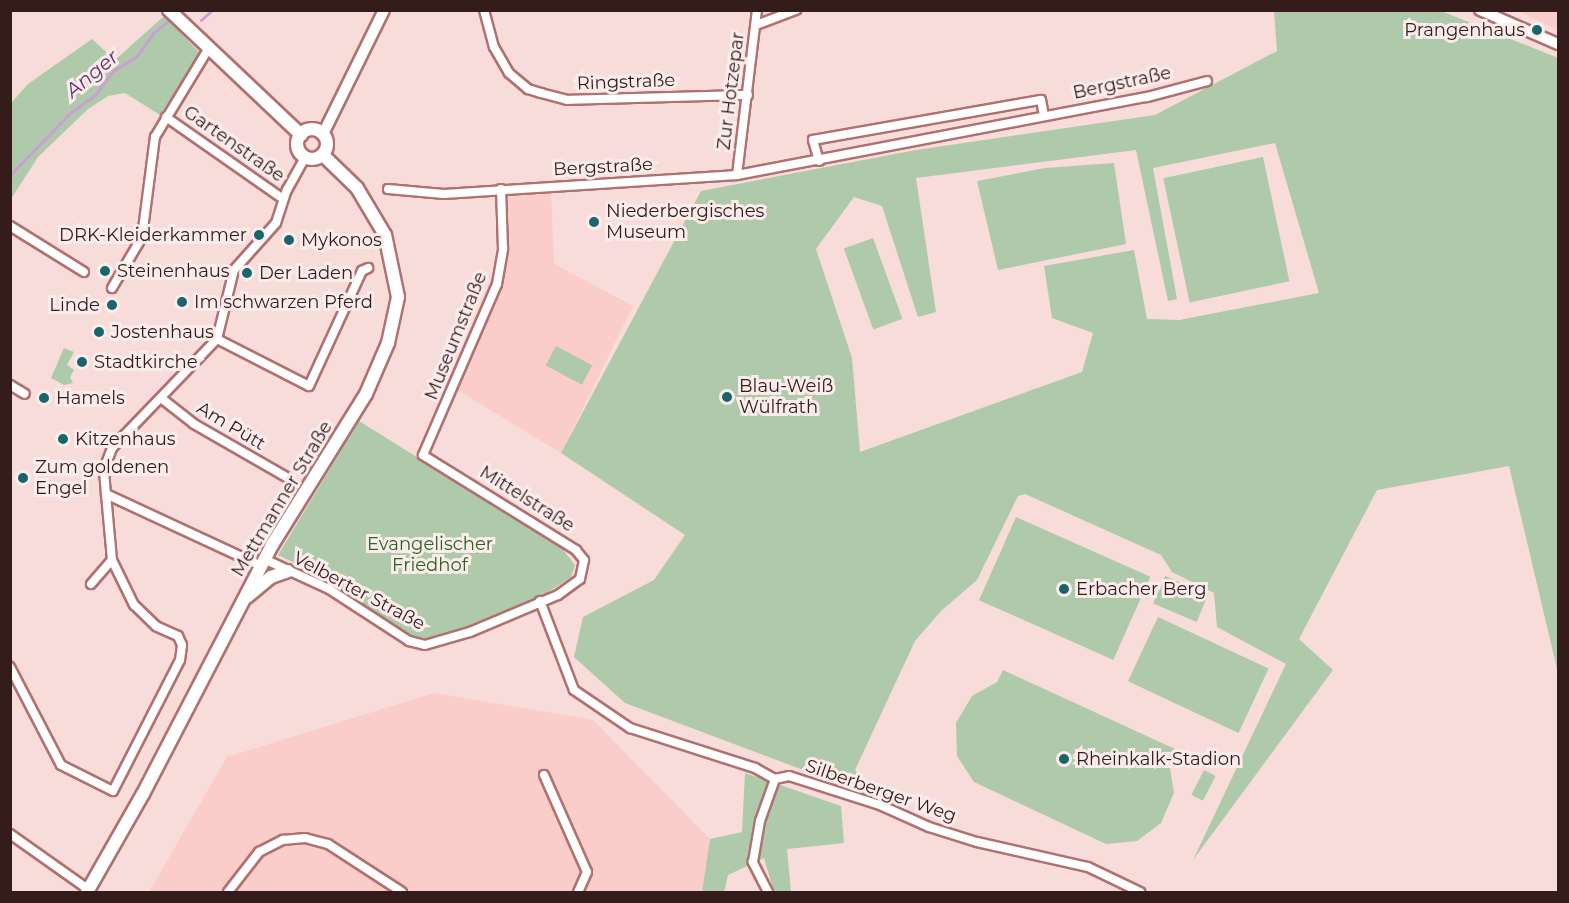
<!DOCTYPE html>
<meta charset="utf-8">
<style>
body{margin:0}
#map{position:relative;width:1569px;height:903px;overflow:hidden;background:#f7dcda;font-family:Montserrat,sans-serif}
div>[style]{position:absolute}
.built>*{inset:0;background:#faccca}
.green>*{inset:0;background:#aecaaa;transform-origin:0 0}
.stream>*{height:3px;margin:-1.5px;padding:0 1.5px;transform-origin:1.5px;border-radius:1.5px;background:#cb9fd2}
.roads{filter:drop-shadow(2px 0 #af7270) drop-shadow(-2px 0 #af7270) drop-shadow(0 2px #af7270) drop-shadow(0 -2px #af7270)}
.minor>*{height:8px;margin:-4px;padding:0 4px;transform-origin:4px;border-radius:4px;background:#fff}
.tertiary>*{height:10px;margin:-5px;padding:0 5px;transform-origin:5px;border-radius:5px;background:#fff}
.secondary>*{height:12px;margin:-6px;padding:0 6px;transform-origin:6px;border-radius:6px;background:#fff}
.secondary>.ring{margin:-6px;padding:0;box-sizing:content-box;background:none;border:12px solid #fff;border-radius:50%}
.dots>*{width:16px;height:16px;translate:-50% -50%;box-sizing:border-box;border:3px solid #fbecec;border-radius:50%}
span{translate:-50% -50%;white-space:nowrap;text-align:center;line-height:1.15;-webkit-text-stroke:6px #fbecec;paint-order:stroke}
.poi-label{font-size:18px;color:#341c1b}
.right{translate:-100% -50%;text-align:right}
.left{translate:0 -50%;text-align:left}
.street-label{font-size:18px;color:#341c1b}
.park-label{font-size:18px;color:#2a6524}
.water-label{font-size:20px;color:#673270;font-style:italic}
.frame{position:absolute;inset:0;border:12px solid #341c1b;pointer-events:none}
</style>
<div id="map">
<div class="built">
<i style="clip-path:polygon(1518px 11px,1558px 11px,1558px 30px)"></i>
<i style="clip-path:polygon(551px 193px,554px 264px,633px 306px,561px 453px,456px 389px,503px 276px,508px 197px)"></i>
<i style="clip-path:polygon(434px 693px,593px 720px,710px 839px,702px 892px,149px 892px,227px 757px)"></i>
</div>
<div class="green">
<i style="clip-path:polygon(evenodd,1274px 11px,1441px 11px,1558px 58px,1558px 673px,1509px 466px,1377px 490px,1299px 639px,1333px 670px,1193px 860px,1286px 664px,1217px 627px,1214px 593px,1172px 572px,1161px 555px,1025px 494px,1018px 496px,977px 580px,941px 611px,915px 641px,855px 770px,877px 792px,875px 797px,625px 703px,574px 657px,583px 617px,654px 580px,685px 535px,561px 453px,701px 191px,916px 150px,1155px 115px,1277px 51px,1274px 11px,1275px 143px,1319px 293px,1179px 320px,1147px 319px,1134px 250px,1044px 266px,1052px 318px,1093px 333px,1082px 372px,860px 452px,852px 358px,816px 249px,854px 197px,882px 206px,918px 317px,936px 312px,916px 178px,1136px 150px,1168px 301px,1177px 299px,1153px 168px,1275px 143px)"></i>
<i style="clip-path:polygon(164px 16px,200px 53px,160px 115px,125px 93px,108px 96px,88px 109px,38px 157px,11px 199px,11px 103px,28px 84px,92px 39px,115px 60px)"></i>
<i style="left:1263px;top:157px;width:127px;height:102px;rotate:78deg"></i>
<i style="clip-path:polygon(1114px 163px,1126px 244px,998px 270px,977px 181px,1045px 168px)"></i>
<i style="left:873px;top:238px;width:86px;height:31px;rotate:70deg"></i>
<i style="left:556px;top:346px;width:41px;height:22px;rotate:28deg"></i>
<i style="clip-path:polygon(64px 348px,74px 352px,67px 365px,74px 370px,70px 377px,73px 383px,64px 385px,51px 378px)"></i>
<i style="clip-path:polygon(359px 421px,560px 546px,575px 565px,571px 577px,533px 602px,431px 639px,413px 636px,397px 627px,320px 575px,278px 555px)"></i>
<i style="left:1016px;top:517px;width:147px;height:91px;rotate:24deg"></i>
<i style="left:1165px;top:576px;width:47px;height:30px;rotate:23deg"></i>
<i style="left:1158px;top:617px;width:122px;height:71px;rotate:25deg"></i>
<i style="clip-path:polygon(1003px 670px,1175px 749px,1169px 762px,1174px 793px,1161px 823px,1137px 841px,1106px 844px,974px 782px,957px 756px,956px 723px,972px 696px,997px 682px)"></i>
<i style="left:1204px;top:770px;width:13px;height:28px;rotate:27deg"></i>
<i style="clip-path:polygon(745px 773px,841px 806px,844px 843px,787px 849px,791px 892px,774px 892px,764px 858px,728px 875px,724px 892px,702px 892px,710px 839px,742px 832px)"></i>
</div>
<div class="stream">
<i style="left:201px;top:20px;width:15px;rotate:-42deg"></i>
<i style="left:10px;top:175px;width:86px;rotate:-45.9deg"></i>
<i style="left:70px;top:113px;width:32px;rotate:-36deg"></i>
<i style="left:96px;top:94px;width:29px;rotate:-54deg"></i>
<i style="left:113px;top:71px;width:28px;rotate:-32deg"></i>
<i style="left:137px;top:56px;width:28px;rotate:-55deg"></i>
<i style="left:153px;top:33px;width:18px;rotate:-38deg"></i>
</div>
<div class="roads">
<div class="minor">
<i style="left:484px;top:10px;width:38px;rotate:75deg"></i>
<i style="left:494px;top:47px;width:30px;rotate:60deg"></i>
<i style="left:509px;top:73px;width:25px;rotate:40deg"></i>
<i style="left:528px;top:89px;width:14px;rotate:17deg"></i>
<i style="left:541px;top:93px;width:27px;rotate:15deg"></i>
<i style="left:567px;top:100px;width:181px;rotate:-1.6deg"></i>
<i style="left:756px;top:25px;width:43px;rotate:-20.6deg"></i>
<i style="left:166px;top:117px;width:143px;rotate:35deg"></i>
<i style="left:819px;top:161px;width:22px;rotate:-106deg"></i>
<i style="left:813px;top:140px;width:231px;rotate:-10deg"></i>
<i style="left:1041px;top:100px;width:16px;rotate:79deg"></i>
<i style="left:737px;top:175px;width:166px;rotate:-83.1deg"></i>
<i style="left:388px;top:189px;width:56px;rotate:5.1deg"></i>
<i style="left:444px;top:194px;width:294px;rotate:-3.7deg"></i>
<i style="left:737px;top:175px;width:417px;rotate:-10.8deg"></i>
<i style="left:1147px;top:97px;width:62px;rotate:-14.9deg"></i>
<i style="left:10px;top:226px;width:87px;rotate:31.9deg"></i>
<i style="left:112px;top:288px;width:59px;rotate:-59.5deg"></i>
<i style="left:142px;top:237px;width:101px;rotate:-82.6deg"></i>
<i style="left:155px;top:137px;width:104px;rotate:-58.8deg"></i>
<i style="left:217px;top:339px;width:103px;rotate:27.1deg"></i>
<i style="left:309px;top:386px;width:127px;rotate:-65.3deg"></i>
<i style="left:362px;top:271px;width:7px;rotate:-27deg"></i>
<i style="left:10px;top:385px;width:17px;rotate:31deg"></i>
<i style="left:161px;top:398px;width:42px;rotate:38.2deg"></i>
<i style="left:194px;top:424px;width:108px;rotate:29.9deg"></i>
<i style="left:264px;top:559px;width:72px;rotate:24.8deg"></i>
<i style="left:329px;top:589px;width:95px;rotate:33deg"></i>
<i style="left:409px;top:641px;width:16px;rotate:14deg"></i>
<i style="left:425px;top:645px;width:47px;rotate:-16.1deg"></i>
<i style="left:470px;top:632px;width:95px;rotate:-22.8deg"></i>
<i style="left:558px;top:595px;width:27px;rotate:-36deg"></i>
<i style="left:580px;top:579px;width:19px;rotate:-78deg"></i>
<i style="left:584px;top:560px;width:13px;rotate:-129deg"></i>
<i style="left:576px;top:550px;width:180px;rotate:-148.2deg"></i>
<i style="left:423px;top:455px;width:186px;rotate:-66.6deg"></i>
<i style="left:497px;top:284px;width:36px;rotate:-80deg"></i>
<i style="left:503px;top:249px;width:60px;rotate:-91.9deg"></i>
<i style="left:261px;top:566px;width:171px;rotate:-155.1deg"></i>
<i style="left:106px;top:494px;width:25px;rotate:-95deg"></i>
<i style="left:104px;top:469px;width:22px;rotate:-69deg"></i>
<i style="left:112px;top:448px;width:151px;rotate:-46.1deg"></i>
<i style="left:217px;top:339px;width:71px;rotate:-76.2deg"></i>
<i style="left:234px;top:270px;width:63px;rotate:-48.2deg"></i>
<i style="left:276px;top:223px;width:35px;rotate:-72deg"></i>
<i style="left:287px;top:190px;width:38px;rotate:-61deg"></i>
<i style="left:91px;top:584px;width:32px;rotate:-49deg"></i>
<i style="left:540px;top:601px;width:95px;rotate:69.1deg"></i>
<i style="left:574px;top:690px;width:68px;rotate:34.2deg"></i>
<i style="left:630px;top:728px;width:131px;rotate:17.7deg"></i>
<i style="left:755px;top:768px;width:23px;rotate:29deg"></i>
<i style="left:775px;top:779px;width:14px;rotate:-12deg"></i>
<i style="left:789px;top:776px;width:96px;rotate:17.7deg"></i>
<i style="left:880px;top:805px;width:54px;rotate:24.2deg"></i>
<i style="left:929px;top:827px;width:50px;rotate:17.4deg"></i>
<i style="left:977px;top:842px;width:114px;rotate:12.7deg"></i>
<i style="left:1088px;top:867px;width:58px;rotate:25.7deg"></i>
<i style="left:10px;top:667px;width:110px;rotate:62.5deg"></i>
<i style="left:61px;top:765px;width:58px;rotate:26.6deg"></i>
<i style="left:113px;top:791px;width:147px;rotate:-62.9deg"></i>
<i style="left:180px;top:660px;width:15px;rotate:-82deg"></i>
<i style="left:182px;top:645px;width:10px;rotate:-114deg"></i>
<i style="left:178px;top:636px;width:24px;rotate:-156deg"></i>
<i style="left:156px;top:626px;width:30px;rotate:-136deg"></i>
<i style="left:134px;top:605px;width:50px;rotate:-116.1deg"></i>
<i style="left:112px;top:560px;width:66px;rotate:-95.2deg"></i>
<i style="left:544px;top:775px;width:106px;rotate:66.1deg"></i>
<i style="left:587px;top:872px;width:22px;rotate:114deg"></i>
<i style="left:10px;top:834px;width:97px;rotate:35.3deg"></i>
<i style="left:228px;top:892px;width:51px;rotate:-52.2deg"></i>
<i style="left:259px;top:852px;width:27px;rotate:-27deg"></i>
<i style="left:283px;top:840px;width:22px;rotate:-5deg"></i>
<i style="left:305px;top:838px;width:24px;rotate:15deg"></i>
<i style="left:328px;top:844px;width:88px;rotate:33deg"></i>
<i style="left:768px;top:892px;width:34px;rotate:-117deg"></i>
<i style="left:753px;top:862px;width:42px;rotate:-80.3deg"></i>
<i style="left:760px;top:821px;width:45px;rotate:-70.3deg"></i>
</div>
<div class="tertiary">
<i style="left:1480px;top:10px;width:85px;rotate:23.6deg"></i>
<i style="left:323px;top:134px;width:138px;rotate:-63.8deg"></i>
</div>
<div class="secondary">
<i style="left:169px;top:10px;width:182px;rotate:43.4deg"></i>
<i class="ring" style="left:297px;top:129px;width:18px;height:18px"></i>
<i style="left:247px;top:597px;width:31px;rotate:-40deg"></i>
<i style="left:271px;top:577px;width:18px;rotate:-19deg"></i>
<i style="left:87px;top:892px;width:113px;rotate:-60.3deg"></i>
<i style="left:143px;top:794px;width:280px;rotate:-62.6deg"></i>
<i style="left:272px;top:545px;width:178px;rotate:-58.1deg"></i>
<i style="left:366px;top:394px;width:56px;rotate:-66.7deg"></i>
<i style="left:388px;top:343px;width:47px;rotate:-77.7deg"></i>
<i style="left:398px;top:297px;width:63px;rotate:-101.8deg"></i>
<i style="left:385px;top:235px;width:55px;rotate:-120.8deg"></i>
<i style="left:357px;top:188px;width:47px;rotate:-135.9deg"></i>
</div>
</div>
<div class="dots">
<i style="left:1537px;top:30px;background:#18666b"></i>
<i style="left:594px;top:222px;background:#18666b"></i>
<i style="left:259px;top:235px;background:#18666b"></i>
<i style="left:289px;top:240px;background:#18666b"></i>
<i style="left:105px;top:271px;background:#18666b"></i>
<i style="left:247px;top:273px;background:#18666b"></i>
<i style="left:182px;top:302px;background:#18666b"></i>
<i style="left:112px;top:305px;background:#18666b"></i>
<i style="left:99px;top:332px;background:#18666b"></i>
<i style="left:82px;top:362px;background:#18666b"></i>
<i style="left:727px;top:397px;background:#18666b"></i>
<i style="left:44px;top:398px;background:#18666b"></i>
<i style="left:63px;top:439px;background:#18666b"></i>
<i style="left:23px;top:478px;background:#18666b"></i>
<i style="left:1064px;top:589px;background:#18666b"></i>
<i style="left:1064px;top:759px;background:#18666b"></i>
</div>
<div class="poi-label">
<span class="right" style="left:1525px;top:30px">Prangenhaus</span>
<span class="left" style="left:606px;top:222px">Niederbergisches<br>Museum</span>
<span class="right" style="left:247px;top:235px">DRK-Kleiderkammer</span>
<span class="left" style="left:301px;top:240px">Mykonos</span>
<span class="left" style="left:117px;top:271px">Steinenhaus</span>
<span class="left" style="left:259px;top:273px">Der Laden</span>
<span class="left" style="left:194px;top:302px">Im schwarzen Pferd</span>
<span class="right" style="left:100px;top:305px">Linde</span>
<span class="left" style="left:111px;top:332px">Jostenhaus</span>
<span class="left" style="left:94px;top:362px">Stadtkirche</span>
<span class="left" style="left:739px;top:397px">Blau-Weiß<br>Wülfrath</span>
<span class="left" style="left:56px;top:398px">Hamels</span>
<span class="left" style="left:75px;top:439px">Kitzenhaus</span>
<span class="left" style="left:35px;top:478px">Zum goldenen<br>Engel</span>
<span class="left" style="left:1076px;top:589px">Erbacher Berg</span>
<span class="left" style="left:1076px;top:759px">Rheinkalk-Stadion</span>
</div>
<div class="street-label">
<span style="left:626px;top:82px;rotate:-2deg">Ringstraße</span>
<span style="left:1122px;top:83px;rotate:-12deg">Bergstraße</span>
<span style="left:731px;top:91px;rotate:-83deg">Zur Hotzepar</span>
<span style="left:234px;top:144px;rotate:35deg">Gartenstraße</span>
<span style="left:603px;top:167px;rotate:-3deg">Bergstraße</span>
<span style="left:456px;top:336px;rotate:-68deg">Museumstraße</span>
<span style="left:231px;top:426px;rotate:31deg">Am Pütt</span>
<span style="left:282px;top:499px;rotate:-59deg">Mettmanner Straße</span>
<span style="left:527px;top:499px;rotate:32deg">Mittelstraße</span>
<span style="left:359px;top:591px;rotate:28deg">Velberter Straße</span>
<span style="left:881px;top:791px;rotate:19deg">Silberberger Weg</span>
</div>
<div class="park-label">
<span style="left:430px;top:555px">Evangelischer<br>Friedhof</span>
</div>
<div class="water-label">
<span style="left:92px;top:74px;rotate:-40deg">Anger</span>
</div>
<div class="frame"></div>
</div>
